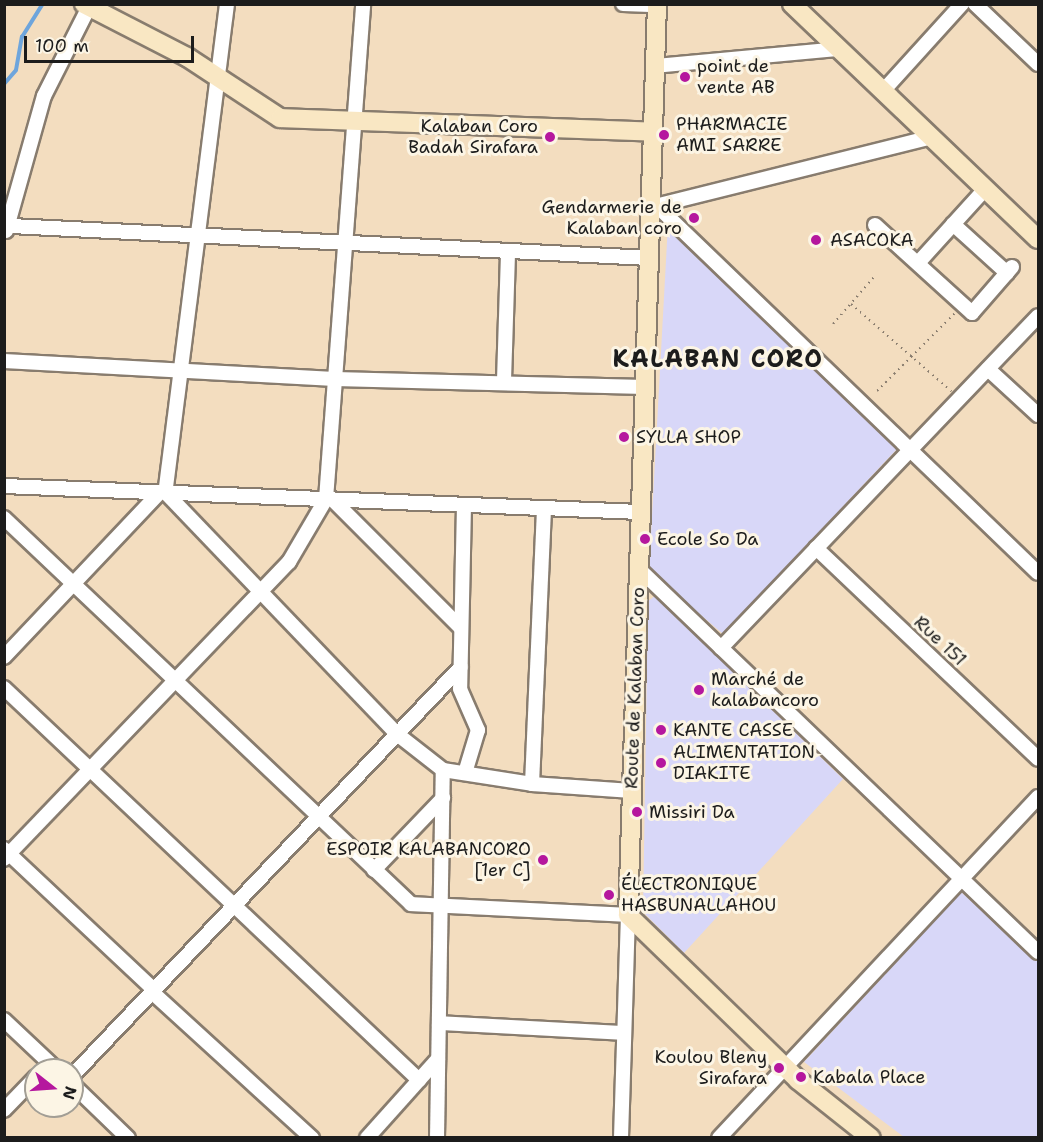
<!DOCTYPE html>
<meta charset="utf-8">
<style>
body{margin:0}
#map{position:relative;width:1043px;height:1142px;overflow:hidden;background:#f3ddbf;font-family:"Shantell Sans",sans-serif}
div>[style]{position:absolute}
.built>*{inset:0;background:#d8d7f8}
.stream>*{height:4px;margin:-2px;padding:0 2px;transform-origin:2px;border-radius:2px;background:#6ea5dc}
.path>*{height:2px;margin-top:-1px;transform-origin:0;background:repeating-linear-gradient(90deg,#887c6e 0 1.5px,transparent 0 6px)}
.roads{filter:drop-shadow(2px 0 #887c6e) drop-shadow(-2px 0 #887c6e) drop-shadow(0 2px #887c6e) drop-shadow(0 -2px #887c6e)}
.street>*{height:14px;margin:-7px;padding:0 7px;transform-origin:7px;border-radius:7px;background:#fff}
.secondary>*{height:18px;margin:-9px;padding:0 9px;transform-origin:9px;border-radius:9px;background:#f9e7c3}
.dots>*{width:16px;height:16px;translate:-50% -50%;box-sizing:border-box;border:3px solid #fcf5e5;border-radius:50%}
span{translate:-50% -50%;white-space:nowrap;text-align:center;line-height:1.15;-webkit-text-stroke:6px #fcf5e5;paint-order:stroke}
.poi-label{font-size:18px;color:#1c1c1c}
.left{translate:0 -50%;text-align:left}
.right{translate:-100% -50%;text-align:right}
.street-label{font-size:18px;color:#1c1c1c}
.district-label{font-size:24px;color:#1c1c1c;font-weight:700;letter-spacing:1.5px}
.frame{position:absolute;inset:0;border:6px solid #1c1c1c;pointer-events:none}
.north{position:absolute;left:24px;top:1058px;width:60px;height:60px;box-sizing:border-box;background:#fcf5e5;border:2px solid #a29e95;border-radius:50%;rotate:107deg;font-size:16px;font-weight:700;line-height:24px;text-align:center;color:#1c1c1c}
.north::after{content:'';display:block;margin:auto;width:21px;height:27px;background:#b5179e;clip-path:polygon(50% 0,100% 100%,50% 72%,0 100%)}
.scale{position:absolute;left:24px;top:36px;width:170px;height:27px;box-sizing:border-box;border:3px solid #1c1c1c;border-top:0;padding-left:8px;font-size:18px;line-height:21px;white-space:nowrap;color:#1c1c1c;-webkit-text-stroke:4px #fcf5e5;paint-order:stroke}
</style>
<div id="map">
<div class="built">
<i style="clip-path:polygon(668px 224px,897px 449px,723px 634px,649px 571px)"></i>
<i style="clip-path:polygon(655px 596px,843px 779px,684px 953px,643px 912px,648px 601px)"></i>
<i style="clip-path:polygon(961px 892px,1038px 962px,1038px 1137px,904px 1137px,804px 1062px)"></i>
</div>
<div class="stream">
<i style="left:4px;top:84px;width:18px;rotate:-49deg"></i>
<i style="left:16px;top:70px;width:34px;rotate:-80deg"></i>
<i style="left:22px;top:37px;width:39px;rotate:-58deg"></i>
</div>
<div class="path">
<i style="left:851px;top:304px;width:133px;rotate:41deg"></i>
<i style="left:833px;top:324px;width:62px;rotate:-48.9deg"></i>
<i style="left:877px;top:391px;width:110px;rotate:-45deg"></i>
</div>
<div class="roads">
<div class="street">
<i style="left:227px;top:4px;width:492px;rotate:97.2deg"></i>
<i style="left:165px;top:492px;width:335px;rotate:46.2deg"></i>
<i style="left:397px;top:734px;width:58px;rotate:38deg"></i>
<i style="left:443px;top:770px;width:90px;rotate:8.9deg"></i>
<i style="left:532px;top:784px;width:100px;rotate:4deg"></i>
<i style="left:623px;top:4px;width:34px;rotate:2deg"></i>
<i style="left:975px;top:4px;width:87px;rotate:43.6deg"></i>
<i style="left:655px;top:66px;width:184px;rotate:-5.3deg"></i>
<i style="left:883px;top:91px;width:118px;rotate:-47.8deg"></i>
<i style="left:656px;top:205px;width:530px;rotate:43.93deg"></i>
<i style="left:651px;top:207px;width:289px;rotate:-14deg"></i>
<i style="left:953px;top:224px;width:73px;rotate:42.2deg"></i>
<i style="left:875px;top:225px;width:131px;rotate:42.2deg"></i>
<i style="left:972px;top:313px;width:61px;rotate:-49deg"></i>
<i style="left:11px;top:226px;width:639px;rotate:2.87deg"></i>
<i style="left:6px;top:231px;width:140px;rotate:-74.3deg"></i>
<i style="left:44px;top:96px;width:100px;rotate:-63.2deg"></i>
<i style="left:918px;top:263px;width:101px;rotate:-47.8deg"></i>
<i style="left:4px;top:361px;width:331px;rotate:3.1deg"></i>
<i style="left:335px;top:379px;width:310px;rotate:1.5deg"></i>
<i style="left:988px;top:369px;width:68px;rotate:42.6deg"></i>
<i style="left:504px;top:381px;width:130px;rotate:-88.2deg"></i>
<i style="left:4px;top:486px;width:638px;rotate:2.34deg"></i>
<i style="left:332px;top:499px;width:182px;rotate:45deg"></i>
<i style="left:464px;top:505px;width:184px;rotate:91.2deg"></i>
<i style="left:460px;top:689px;width:45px;rotate:66.3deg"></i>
<i style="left:478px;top:730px;width:45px;rotate:106.8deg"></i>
<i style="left:4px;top:518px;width:561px;rotate:43.48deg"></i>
<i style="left:411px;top:904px;width:217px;rotate:2.9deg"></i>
<i style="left:628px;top:915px;width:223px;rotate:91.8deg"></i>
<i style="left:816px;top:548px;width:306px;rotate:43.5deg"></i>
<i style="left:639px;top:569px;width:553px;rotate:43.83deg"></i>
<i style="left:721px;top:648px;width:459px;rotate:-46.3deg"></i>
<i style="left:4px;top:657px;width:227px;rotate:-46.6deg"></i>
<i style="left:4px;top:688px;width:571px;rotate:43.37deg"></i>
<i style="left:532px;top:784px;width:276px;rotate:-87.5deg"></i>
<i style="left:4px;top:849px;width:206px;rotate:43.2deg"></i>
<i style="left:4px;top:859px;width:412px;rotate:-46.2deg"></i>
<i style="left:289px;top:562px;width:73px;rotate:-59.6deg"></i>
<i style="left:326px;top:499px;width:496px;rotate:-85.7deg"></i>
<i style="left:374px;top:870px;width:100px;rotate:-46.2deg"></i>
<i style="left:152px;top:992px;width:217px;rotate:42.4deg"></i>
<i style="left:4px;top:1020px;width:73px;rotate:43.3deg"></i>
<i style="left:439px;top:1023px;width:185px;rotate:3.1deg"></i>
<i style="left:72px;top:1076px;width:564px;rotate:-46.44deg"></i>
<i style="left:72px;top:1084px;width:78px;rotate:44deg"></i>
<i style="left:4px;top:1110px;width:46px;rotate:-45.9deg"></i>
<i style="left:367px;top:1138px;width:106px;rotate:-48.1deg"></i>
<i style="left:437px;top:1138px;width:368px;rotate:-89.1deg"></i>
<i style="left:719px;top:1138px;width:467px;rotate:-46.9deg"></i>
</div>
<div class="secondary">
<i style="left:84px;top:4px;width:116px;rotate:27.2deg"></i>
<i style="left:187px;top:57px;width:111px;rotate:33.3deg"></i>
<i style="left:280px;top:118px;width:373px;rotate:2.1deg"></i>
<i style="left:657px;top:4px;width:911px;rotate:91.82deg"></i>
<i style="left:628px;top:915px;width:237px;rotate:44.1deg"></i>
<i style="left:798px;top:1080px;width:93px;rotate:38.5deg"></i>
<i style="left:792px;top:4px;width:340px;rotate:43.7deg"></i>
</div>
</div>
<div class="dots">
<i style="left:685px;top:77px;background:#b5179e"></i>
<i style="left:664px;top:135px;background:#b5179e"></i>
<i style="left:550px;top:137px;background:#b5179e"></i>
<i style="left:694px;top:218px;background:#b5179e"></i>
<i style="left:816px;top:240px;background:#b5179e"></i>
<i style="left:624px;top:437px;background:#b5179e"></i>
<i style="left:645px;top:539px;background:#b5179e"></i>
<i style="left:699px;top:690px;background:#b5179e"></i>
<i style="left:661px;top:730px;background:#b5179e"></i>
<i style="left:661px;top:763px;background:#b5179e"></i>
<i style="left:637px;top:812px;background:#b5179e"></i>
<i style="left:543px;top:860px;background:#b5179e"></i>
<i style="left:609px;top:895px;background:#b5179e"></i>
<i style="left:779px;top:1068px;background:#b5179e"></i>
<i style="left:801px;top:1077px;background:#b5179e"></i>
</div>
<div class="poi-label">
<span class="left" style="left:697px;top:77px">point de<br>vente AB</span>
<span class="left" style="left:676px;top:135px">PHARMACIE<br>AMI SARRE</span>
<span class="right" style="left:538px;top:137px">Kalaban Coro<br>Badah Sirafara</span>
<span class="right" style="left:682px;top:218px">Gendarmerie de<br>Kalaban coro</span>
<span class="left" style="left:830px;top:240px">ASACOKA</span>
<span class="left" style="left:636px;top:437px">SYLLA SHOP</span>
<span class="left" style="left:657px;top:539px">Ecole So Da</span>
<span class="left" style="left:711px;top:690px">Marché de<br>kalabancoro</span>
<span class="left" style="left:673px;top:730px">KANTE CASSE</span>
<span class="left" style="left:673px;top:763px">ALIMENTATION<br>DIAKITE</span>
<span class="left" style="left:649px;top:812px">Missiri Da</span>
<span class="right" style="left:531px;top:860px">ESPOIR KALABANCORO<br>[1er C]</span>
<span class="left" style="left:621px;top:895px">ÉLECTRONIQUE<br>HASBUNALLAHOU</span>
<span class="right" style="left:767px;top:1068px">Koulou Bleny<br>Sirafara</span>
<span class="left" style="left:813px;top:1077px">Kabala Place</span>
</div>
<div class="street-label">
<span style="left:940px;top:641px;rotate:43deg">Rue 151</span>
<span style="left:635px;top:688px;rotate:-88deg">Route de Kalaban Coro</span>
</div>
<div class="district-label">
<span style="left:718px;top:360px">KALABAN CORO</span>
</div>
<div class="frame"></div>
<div class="north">N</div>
<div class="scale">100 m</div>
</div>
